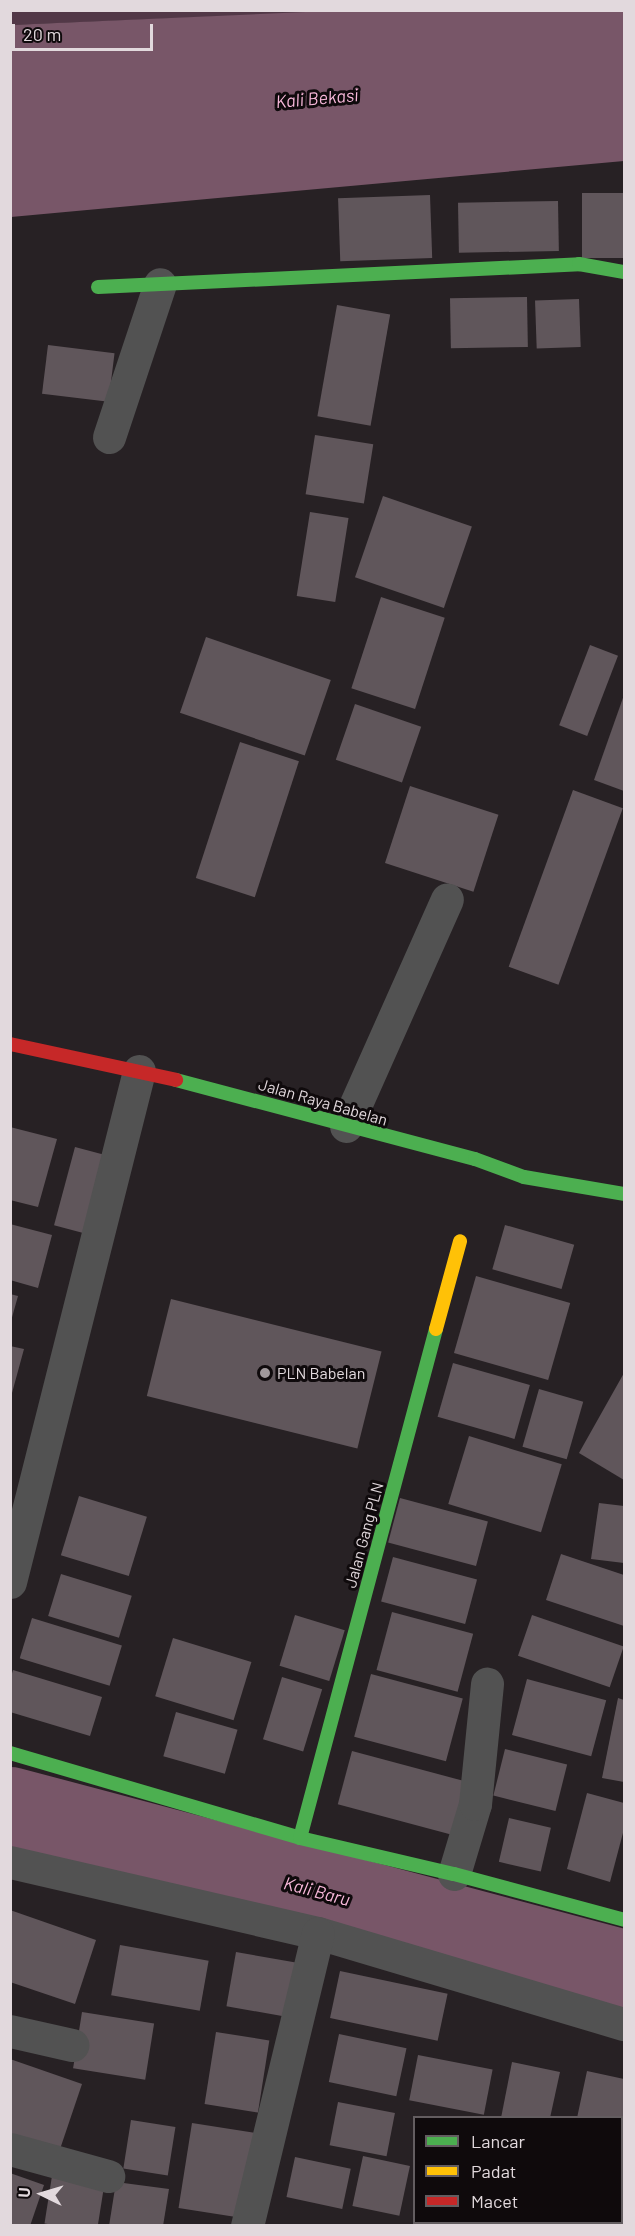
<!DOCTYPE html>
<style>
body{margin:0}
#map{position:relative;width:635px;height:2236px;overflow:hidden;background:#272124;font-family:Barlow,sans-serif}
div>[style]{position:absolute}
.green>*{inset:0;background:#523847}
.water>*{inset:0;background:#785668}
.river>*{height:86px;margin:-43px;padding:0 43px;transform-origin:43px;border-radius:43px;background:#785668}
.building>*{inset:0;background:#60565b;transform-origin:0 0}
.street>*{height:33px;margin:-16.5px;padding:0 16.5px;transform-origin:16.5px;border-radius:16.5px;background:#525252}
.fast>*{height:14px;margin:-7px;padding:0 7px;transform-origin:7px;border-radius:7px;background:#4caf50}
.slow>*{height:14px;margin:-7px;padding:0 7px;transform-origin:7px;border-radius:7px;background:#ffc107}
.jam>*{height:14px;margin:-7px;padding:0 7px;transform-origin:7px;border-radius:7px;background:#c62828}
.dots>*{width:16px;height:16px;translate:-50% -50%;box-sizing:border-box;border:3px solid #0f0a0c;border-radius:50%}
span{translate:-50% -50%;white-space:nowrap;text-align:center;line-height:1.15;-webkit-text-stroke:6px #0f0a0c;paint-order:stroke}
.street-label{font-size:16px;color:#e2d9dd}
.poi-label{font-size:16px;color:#e2d9dd}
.left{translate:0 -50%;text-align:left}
.water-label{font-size:18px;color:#f8b8da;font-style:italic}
.frame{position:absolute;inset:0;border:12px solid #e2d9dd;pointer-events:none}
.legend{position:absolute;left:413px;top:2116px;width:210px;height:108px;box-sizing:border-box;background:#0f0a0c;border:2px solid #635d60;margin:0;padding:8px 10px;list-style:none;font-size:18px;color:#e2d9dd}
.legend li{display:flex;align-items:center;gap:12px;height:30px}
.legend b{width:30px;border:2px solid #635d60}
.north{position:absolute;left:12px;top:2164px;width:60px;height:60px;-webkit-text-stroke:4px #0f0a0c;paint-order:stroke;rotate:275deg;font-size:16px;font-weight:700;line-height:24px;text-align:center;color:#e2d9dd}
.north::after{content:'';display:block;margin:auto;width:21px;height:27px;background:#e2d9dd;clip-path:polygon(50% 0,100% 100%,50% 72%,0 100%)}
.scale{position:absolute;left:12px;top:24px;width:141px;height:27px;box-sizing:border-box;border:3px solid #e2d9dd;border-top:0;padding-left:8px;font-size:18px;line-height:21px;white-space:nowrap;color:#e2d9dd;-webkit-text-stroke:4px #0f0a0c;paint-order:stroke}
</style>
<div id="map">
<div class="green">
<i style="clip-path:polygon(11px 10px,351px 11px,11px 25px)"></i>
</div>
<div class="water">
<i style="clip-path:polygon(351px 10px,624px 11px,624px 161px,11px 217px,11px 25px)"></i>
</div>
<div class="river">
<i style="left:10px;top:1810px;width:635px;rotate:14.87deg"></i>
</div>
<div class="building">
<i style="left:624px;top:193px;width:65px;height:42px;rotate:90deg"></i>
<i style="left:430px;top:195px;width:63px;height:92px;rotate:88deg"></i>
<i style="left:558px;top:201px;width:50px;height:100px;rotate:89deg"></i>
<i style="left:527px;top:297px;width:50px;height:77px;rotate:89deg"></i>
<i style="left:579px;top:299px;width:48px;height:44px;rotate:88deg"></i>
<i style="left:337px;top:305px;width:54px;height:113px;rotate:10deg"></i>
<i style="left:48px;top:345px;width:67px;height:49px;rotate:7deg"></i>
<i style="left:315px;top:435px;width:59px;height:60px;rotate:9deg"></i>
<i style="left:383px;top:496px;width:94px;height:86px;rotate:19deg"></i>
<i style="left:310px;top:512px;width:39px;height:85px;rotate:9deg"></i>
<i style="left:381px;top:597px;width:67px;height:96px;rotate:18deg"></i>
<i style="left:206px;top:637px;width:132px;height:80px;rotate:19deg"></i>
<i style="left:590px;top:645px;width:30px;height:86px;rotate:21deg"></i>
<i style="clip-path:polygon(624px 695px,624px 791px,594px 780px)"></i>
<i style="left:355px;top:704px;width:70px;height:59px;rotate:19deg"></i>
<i style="left:240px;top:742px;width:62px;height:143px;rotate:18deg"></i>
<i style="left:410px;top:786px;width:93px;height:81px;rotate:18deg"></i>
<i style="left:573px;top:790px;width:53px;height:188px;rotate:20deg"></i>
<i style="clip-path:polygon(10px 1127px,57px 1139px,38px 1207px,10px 1200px)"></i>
<i style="left:75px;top:1147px;width:39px;height:81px;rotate:15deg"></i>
<i style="clip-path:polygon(10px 1224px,52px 1235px,38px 1288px,10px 1280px)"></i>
<i style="left:505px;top:1225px;width:72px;height:46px;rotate:16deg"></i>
<i style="left:476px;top:1276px;width:98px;height:80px;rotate:16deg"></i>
<i style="clip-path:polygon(10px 1294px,18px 1296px,11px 1321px,10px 1321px)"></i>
<i style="left:171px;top:1299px;width:217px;height:100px;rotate:14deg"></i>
<i style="clip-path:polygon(10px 1346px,24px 1349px,12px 1393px,10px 1393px)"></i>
<i style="left:453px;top:1363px;width:80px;height:56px;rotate:16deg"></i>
<i style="clip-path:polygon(624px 1373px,624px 1480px,579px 1453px)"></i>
<i style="left:539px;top:1389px;width:46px;height:60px;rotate:16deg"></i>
<i style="left:469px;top:1436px;width:97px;height:71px;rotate:17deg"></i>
<i style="left:79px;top:1496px;width:71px;height:62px;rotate:17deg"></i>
<i style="left:400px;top:1498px;width:91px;height:46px;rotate:15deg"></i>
<i style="clip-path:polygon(599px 1503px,624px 1506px,624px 1563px,591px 1559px)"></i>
<i style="clip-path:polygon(561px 1554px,624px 1575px,624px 1626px,546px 1600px)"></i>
<i style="left:393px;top:1557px;width:87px;height:46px;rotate:15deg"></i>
<i style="left:61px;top:1574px;width:74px;height:44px;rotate:17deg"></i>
<i style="left:392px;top:1612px;width:84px;height:60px;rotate:15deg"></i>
<i style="left:295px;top:1615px;width:52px;height:53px;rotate:17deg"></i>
<i style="left:532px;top:1615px;width:97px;height:43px;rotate:19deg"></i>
<i style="left:32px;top:1618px;width:94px;height:42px;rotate:17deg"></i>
<i style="left:173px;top:1638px;width:82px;height:61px;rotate:17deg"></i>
<i style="clip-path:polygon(13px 1670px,102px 1697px,90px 1736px,10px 1712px,10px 1680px)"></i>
<i style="left:371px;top:1674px;width:95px;height:65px;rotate:15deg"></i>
<i style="left:282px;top:1677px;width:42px;height:65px;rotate:17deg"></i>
<i style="left:527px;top:1679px;width:82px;height:58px;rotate:15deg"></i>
<i style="clip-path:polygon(618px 1698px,624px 1700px,624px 1782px,602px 1778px)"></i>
<i style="left:176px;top:1712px;width:64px;height:46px;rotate:16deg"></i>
<i style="left:505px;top:1749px;width:64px;height:48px;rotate:14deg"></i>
<i style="left:352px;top:1751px;width:121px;height:55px;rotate:15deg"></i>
<i style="clip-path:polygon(587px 1793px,624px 1803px,624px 1829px,610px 1882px,567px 1869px)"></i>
<i style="left:509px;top:1818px;width:43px;height:45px;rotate:13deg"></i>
<i style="clip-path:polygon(10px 1910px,96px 1940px,75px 2004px,10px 1982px)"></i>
<i style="left:120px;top:1945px;width:90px;height:51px;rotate:10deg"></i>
<i style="left:236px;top:1952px;width:65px;height:55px;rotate:10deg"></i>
<i style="left:340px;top:1971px;width:110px;height:48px;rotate:12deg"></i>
<i style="left:82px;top:2012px;width:73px;height:57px;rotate:9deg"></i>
<i style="left:216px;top:2032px;width:54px;height:73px;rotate:9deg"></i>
<i style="left:339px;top:2034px;width:69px;height:49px;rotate:12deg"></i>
<i style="left:418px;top:2055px;width:76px;height:46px;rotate:11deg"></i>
<i style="clip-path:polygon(10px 2059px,82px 2084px,57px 2158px,10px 2142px)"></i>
<i style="clip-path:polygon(512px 2062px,560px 2072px,550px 2118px,501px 2118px)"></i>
<i style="clip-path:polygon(587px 2071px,624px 2079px,624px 2144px,622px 2144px,622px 2118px,577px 2118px)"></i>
<i style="left:338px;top:2102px;width:58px;height:44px;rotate:11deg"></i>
<i style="left:131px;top:2120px;width:45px;height:49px;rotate:9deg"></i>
<i style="left:192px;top:2123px;width:63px;height:86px;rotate:9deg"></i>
<i style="left:622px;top:2150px;width:2px;height:39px;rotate:27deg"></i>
<i style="left:363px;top:2156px;width:48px;height:51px;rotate:12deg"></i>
<i style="left:295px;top:2157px;width:57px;height:41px;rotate:12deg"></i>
<i style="clip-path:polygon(10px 2173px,44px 2185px,30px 2226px,10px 2226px)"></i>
<i style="left:52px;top:2176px;width:53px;height:48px;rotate:9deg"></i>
<i style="clip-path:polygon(116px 2182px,169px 2189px,163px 2226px,109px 2226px)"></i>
<i style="clip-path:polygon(622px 2204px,624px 2204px,624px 2226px,569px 2226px,569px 2222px,622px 2222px)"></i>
<i style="left:420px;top:2222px;width:67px;height:4px"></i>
</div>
<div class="street">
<i style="left:109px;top:437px;width:161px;rotate:-71.6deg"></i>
<i style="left:346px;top:1126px;width:248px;rotate:-66deg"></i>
<i style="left:10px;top:1582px;width:527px;rotate:-75.83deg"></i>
<i style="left:10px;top:1862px;width:316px;rotate:13deg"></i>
<i style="left:318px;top:1933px;width:319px;rotate:16.6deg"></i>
<i style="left:454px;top:1874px;width:73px;rotate:-73.3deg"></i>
<i style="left:475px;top:1804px;width:121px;rotate:-84.3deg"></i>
<i style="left:10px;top:2031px;width:64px;rotate:12.7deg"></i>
<i style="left:10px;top:2149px;width:102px;rotate:15.4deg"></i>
<i style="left:247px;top:2226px;width:301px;rotate:-76.4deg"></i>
</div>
<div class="fast">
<i style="left:98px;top:287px;width:482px;rotate:-2.7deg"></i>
<i style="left:579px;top:264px;width:46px;rotate:10.1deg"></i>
<i style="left:176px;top:1080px;width:309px;rotate:14.8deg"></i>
<i style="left:475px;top:1159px;width:52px;rotate:20.2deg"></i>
<i style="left:524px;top:1177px;width:101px;rotate:9.6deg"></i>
<i style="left:10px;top:1753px;width:302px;rotate:16.3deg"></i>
<i style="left:300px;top:1838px;width:158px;rotate:13.2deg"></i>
<i style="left:454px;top:1874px;width:176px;rotate:15.1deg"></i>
<i style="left:300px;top:1838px;width:527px;rotate:-75.04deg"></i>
</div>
<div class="slow">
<i style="left:436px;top:1329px;width:91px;rotate:-74.7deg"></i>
</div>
<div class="jam">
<i style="left:10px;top:1044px;width:170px;rotate:12.2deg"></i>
</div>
<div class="dots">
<i style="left:265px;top:1373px;background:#a1999c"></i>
</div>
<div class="street-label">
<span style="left:323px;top:1102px;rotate:16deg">Jalan Raya Babelan</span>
<span style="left:364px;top:1535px;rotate:-75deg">Jalan Gang PLN</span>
</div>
<div class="poi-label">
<span class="left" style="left:277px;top:1373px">PLN Babelan</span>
</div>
<div class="water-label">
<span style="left:317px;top:98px;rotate:-5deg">Kali Bekasi</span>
<span style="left:317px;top:1891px;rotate:15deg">Kali Baru</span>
</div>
<div class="frame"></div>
<ul class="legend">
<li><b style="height:8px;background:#4caf50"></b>Lancar</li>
<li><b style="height:8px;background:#ffc107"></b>Padat</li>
<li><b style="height:8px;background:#c62828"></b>Macet</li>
</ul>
<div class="north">U</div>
<div class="scale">20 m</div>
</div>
